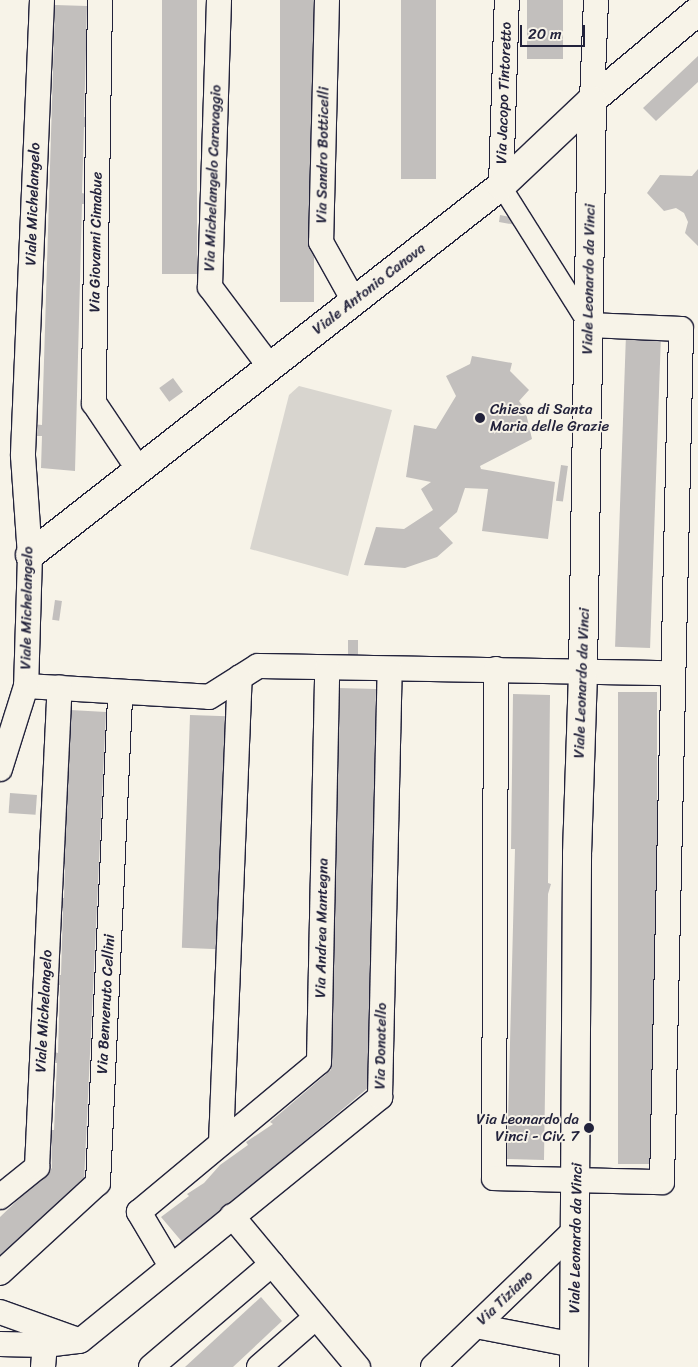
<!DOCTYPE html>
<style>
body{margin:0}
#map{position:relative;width:698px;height:1367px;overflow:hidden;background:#f7f3e8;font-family:Sriracha,sans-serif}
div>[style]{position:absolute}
.green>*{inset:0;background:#d8d5cf}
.building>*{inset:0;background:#c2bfbd;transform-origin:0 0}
.roads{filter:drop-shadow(1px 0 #22223b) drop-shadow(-1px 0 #22223b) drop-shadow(0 1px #22223b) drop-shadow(0 -1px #22223b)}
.pedestrian>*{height:19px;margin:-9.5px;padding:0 9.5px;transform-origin:9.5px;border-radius:9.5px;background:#f7f3e8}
.minor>*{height:24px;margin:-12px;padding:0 12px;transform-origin:12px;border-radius:12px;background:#f7f3e8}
.tertiary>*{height:28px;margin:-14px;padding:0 14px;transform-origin:14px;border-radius:14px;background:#f7f3e8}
.dots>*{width:14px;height:14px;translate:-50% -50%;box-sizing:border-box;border:2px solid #f7f3e8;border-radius:50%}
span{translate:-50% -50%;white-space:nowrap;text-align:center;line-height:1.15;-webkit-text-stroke:4px #f7f3e8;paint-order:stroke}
.street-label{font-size:15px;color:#22223b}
.poi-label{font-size:15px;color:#22223b}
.left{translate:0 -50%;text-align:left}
.right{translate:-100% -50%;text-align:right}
.scale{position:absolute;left:520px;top:25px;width:65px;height:22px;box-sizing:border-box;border:2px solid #22223b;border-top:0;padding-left:6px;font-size:15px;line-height:18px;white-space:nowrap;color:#22223b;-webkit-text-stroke:4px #f7f3e8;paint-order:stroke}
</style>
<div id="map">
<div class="green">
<i style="clip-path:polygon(299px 386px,392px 410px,348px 576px,250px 549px,289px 395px)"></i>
</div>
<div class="building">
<i style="left:162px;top:0;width:35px;height:274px"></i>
<i style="left:280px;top:0;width:34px;height:302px"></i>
<i style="left:401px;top:0;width:35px;height:179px"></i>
<i style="left:527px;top:0;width:36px;height:59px"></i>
<i style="clip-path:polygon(55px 5px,87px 6px,86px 39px,91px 40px,91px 50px,86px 50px,84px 117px,89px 117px,89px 127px,84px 127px,82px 193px,86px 194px,86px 204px,82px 204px,75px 471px,41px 468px,42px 436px,32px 436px,32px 424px,42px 425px)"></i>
<i style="clip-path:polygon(698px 56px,698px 82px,656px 121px,643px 108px)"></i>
<i style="clip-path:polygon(698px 169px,698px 246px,685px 233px,688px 222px,684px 213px,676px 208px,664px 211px,647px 193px,660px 175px,692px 176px)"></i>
<i style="clip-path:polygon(500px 215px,521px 219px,522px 226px,499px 222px)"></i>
<i style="left:626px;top:334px;width:35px;height:313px;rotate:2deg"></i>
<i style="clip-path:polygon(472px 356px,512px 363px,510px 371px,529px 390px,519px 401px,525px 409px,532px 439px,480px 466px,481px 469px,555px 482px,548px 539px,482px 531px,488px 489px,465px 488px,457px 512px,439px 528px,453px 543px,437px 557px,405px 568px,364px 565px,376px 527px,404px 529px,433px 510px,421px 489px,431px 482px,406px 477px,414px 425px,436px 429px,456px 396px,446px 376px,470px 364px)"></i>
<i style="left:173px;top:378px;width:17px;height:17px;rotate:54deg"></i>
<i style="left:561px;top:465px;width:7px;height:36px;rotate:8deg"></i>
<i style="left:55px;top:600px;width:7px;height:20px;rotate:8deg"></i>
<i style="left:348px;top:640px;width:10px;height:16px"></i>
<i style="clip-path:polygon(338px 688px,376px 689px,369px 1087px,183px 1243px,161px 1217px,189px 1196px,187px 1194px,204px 1183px,220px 1165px,248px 1145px,246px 1142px,273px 1124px,270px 1122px,331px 1070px)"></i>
<i style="left:618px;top:692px;width:39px;height:472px"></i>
<i style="clip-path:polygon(513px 694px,550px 695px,548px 883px,551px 884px,548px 894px,544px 1160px,507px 1159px,515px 849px,511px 849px)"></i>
<i style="clip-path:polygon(70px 710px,106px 712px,84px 1182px,0 1260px,0 1217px,25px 1193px,23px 1191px,29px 1185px,32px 1187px,52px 1168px,51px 1130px,54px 1130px,57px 1063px,54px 1063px,54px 1052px,58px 1053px,60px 985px,57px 985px,58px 975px,61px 975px,63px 908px,60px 908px,61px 898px,64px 898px,65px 864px,62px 864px)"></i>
<i style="left:190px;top:715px;width:37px;height:233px;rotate:2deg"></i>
<i style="left:10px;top:793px;width:27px;height:20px;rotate:4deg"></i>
<i style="clip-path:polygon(261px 1297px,282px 1321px,233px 1367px,185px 1367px)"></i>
</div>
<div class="roads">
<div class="pedestrian">
<i style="left:501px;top:186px;width:163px;rotate:57.8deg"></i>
</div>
<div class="minor">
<i style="left:42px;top:0;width:456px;rotate:92.4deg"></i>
<i style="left:23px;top:456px;width:99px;rotate:86deg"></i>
<i style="left:30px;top:555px;width:131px;rotate:91.7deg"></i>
<i style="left:26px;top:686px;width:183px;rotate:3.4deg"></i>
<i style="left:209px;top:697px;width:58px;rotate:-32.3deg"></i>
<i style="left:258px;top:666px;width:415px;rotate:1deg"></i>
<i style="left:100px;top:0;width:403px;rotate:90.9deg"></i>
<i style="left:94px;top:403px;width:81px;rotate:56.1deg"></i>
<i style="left:219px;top:0;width:287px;rotate:91.8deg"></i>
<i style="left:210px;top:287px;width:100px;rotate:53.1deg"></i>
<i style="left:327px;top:0;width:242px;rotate:91.4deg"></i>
<i style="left:321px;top:242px;width:68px;rotate:60.8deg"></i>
<i style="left:592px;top:100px;width:100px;rotate:-87.7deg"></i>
<i style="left:501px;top:186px;width:186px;rotate:-88.2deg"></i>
<i style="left:496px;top:669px;width:509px;rotate:90.23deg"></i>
<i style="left:494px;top:1178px;width:168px;rotate:1.4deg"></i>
<i style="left:662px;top:1182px;width:853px;rotate:-88.72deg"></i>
<i style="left:681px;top:329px;width:92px;rotate:-177.5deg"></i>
<i style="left:0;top:769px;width:87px;rotate:-72.6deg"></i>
<i style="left:221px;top:1143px;width:466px;rotate:-87.7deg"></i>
<i style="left:0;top:1197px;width:48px;rotate:-39deg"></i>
<i style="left:37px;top:1167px;width:480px;rotate:-87.3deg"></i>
<i style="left:232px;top:1216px;width:197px;rotate:50.2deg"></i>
<i style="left:171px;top:1266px;width:63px;rotate:-120.7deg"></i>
<i style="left:139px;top:1212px;width:234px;rotate:-39.8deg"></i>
<i style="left:319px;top:1062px;width:394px;rotate:-88.8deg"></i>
<i style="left:0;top:1273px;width:133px;rotate:-42.6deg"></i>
<i style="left:98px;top:1183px;width:491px;rotate:-87.4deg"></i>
<i style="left:0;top:1312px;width:83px;rotate:19.7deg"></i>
<i style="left:476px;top:1326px;width:101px;rotate:10.9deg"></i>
<i style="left:0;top:1344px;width:45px;rotate:1.3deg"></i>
<i style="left:45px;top:1345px;width:35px;rotate:-7deg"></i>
<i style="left:80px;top:1341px;width:387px;rotate:-39.1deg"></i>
<i style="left:380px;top:1097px;width:428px;rotate:-88.7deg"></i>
<i style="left:43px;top:1367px;width:22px;rotate:-85deg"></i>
<i style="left:151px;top:1367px;width:159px;rotate:-40.4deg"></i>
<i style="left:259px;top:1367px;width:74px;rotate:-41.2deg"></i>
<i style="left:433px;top:1367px;width:199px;rotate:-44deg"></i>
</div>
<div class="tertiary">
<i style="left:30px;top:555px;width:598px;rotate:-38.08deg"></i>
<i style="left:501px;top:186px;width:125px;rotate:-43.4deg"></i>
<i style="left:592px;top:100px;width:138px;rotate:-40deg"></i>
<i style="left:574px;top:1367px;width:513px;rotate:-89.66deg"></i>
<i style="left:577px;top:854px;width:182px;rotate:-88.1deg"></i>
<i style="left:583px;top:672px;width:572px;rotate:-89.1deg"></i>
</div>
</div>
<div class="dots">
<i style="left:480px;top:418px;background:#22223b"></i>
<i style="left:589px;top:1128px;background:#22223b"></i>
</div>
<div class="street-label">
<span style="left:504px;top:93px;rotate:-88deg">Via Jacopo Tintoretto</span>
<span style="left:323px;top:155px;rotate:-89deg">Via Sandro Botticelli</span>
<span style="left:213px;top:178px;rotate:-88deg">Via Michelangelo Caravaggio</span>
<span style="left:33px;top:204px;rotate:-88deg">Viale Michelangelo</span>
<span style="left:96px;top:242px;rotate:-89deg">Via Giovanni Cimabue</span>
<span style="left:589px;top:279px;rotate:-89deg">Viale Leonardo da Vinci</span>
<span style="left:369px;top:289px;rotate:-38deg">Viale Antonio Canova</span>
<span style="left:27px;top:608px;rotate:-89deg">Viale Michelangelo</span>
<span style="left:582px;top:683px;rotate:-88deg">Viale Leonardo da Vinci</span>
<span style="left:322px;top:928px;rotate:-89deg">Via Andrea Mantegna</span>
<span style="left:106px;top:1004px;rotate:-87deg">Via Benvenuto Cellini</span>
<span style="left:44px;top:1011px;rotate:-87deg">Viale Michelangelo</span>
<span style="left:381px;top:1046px;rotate:-89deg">Via Donatello</span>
<span style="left:576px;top:1238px;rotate:-89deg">Viale Leonardo da Vinci</span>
<span style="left:505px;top:1298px;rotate:-44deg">Via Tiziano</span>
</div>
<div class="poi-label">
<span class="left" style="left:490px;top:418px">Chiesa di Santa<br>Maria delle Grazie</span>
<span class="right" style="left:579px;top:1128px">Via Leonardo da<br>Vinci - Civ. 7</span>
</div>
<div class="scale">20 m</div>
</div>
